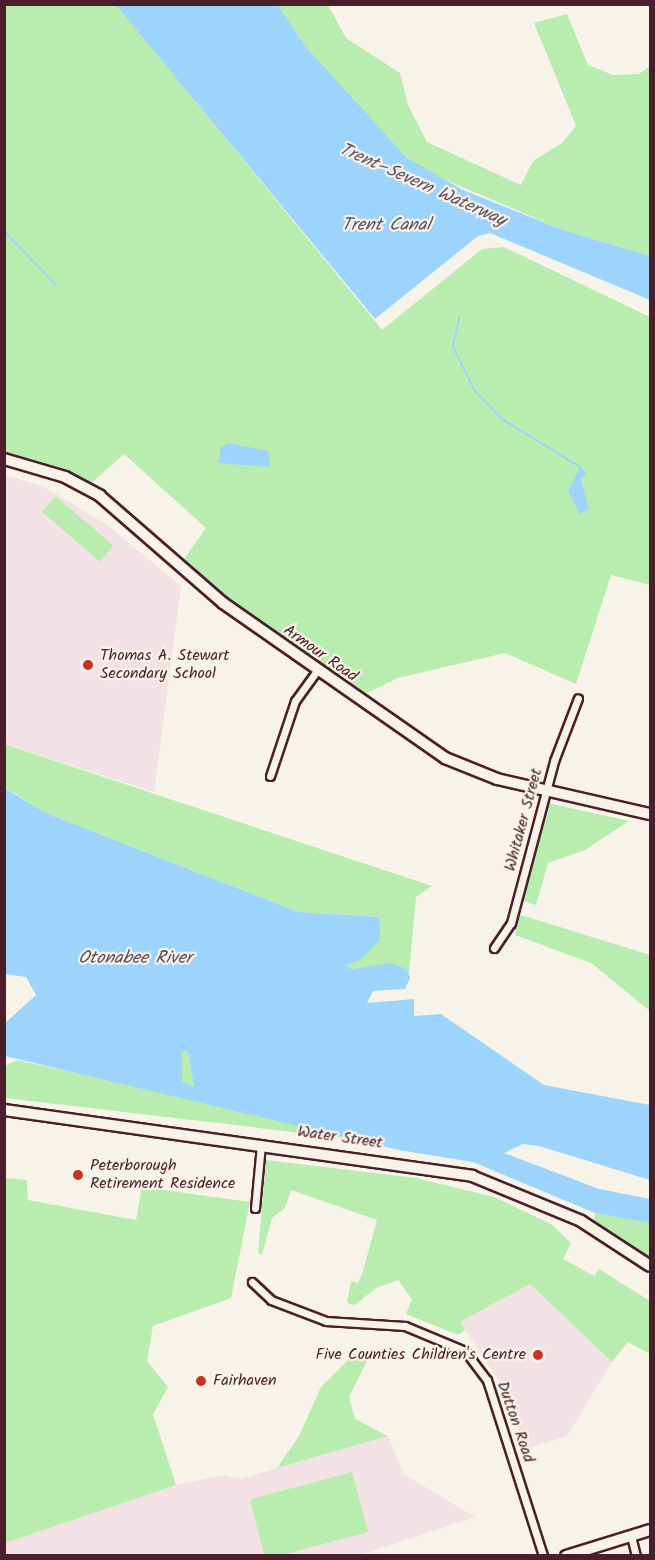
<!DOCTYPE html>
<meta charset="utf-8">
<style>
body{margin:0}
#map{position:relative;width:655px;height:1560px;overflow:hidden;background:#f7f3e8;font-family:Kalam,sans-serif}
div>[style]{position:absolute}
.built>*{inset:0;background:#f2e2e5}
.green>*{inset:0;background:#b9edaf;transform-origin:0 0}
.water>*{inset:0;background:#9cd4fb}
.stream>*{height:2px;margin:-1px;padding:0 1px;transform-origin:1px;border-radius:1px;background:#9cd4fb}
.roads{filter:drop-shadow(2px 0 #4a1f2b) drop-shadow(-2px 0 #4a1f2b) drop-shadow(0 2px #4a1f2b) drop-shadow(0 -2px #4a1f2b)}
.street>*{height:7px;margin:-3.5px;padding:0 3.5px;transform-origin:3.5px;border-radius:3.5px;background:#f7f3e8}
.secondary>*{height:10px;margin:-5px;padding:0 5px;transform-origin:5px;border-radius:5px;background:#f7f3e8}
.dots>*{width:16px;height:16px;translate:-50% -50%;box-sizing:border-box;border:3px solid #f7f3e8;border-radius:50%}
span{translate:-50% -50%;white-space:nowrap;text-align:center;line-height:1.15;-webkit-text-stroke:4.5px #f7f3e8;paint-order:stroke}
.street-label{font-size:16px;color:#4a1f2b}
.poi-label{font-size:16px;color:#4a1f2b}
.left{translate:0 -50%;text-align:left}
.right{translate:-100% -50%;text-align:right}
.water-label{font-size:18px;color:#5e4c5f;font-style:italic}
.frame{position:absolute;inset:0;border:6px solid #4a1f2b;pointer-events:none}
</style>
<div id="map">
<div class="built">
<i style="clip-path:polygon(4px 475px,43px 486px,106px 524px,181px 586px,154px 792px,5px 744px)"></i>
<i style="clip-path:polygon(530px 1284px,612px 1362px,567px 1436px,525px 1449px,507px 1393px,460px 1322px)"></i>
<i style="clip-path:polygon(388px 1436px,404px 1474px,475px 1517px,360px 1555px,5px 1556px,4px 1543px,176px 1485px,223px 1475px,240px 1479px)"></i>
</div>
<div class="green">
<i style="clip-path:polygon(4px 5px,117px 5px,382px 330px,482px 249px,504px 247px,650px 317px,650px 585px,611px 575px,576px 684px,505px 653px,398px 678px,367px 693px,240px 610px,184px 559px,206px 528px,124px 454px,89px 485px,5px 459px)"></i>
<i style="clip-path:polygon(278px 5px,328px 5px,346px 38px,400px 73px,408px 105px,427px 142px,521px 185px,533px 161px,562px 143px,576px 126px,534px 23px,567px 14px,588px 65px,613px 75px,639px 74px,650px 66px,650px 256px,566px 231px,422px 170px,374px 128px,305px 46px)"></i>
<i style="left:56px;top:496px;width:76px;height:21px;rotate:41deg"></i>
<i style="clip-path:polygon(4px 744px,432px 886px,416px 897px,409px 973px,390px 964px,352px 969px,346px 965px,379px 917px,298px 912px,46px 813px,5px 788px)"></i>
<i style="clip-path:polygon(548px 803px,629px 821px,585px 850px,548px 863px,536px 905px,521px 900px)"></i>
<i style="clip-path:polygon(518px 914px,650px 955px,650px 1011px,591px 963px,515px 935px)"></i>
<i style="clip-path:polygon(182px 1051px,188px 1052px,194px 1087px,182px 1081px)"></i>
<i style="clip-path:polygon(17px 1060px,245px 1110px,361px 1140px,5px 1098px,5px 1066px)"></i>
<i style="clip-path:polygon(266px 1160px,416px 1178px,494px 1197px,551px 1224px,571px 1243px,563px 1259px,594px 1276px,599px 1269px,650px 1301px,650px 1354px,628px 1342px,612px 1362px,530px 1284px,460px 1322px,465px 1330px,458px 1335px,406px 1314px,412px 1299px,398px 1280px,376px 1288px,355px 1305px,347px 1303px,351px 1281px,358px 1283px,363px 1271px,377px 1220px,291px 1190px,285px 1208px,272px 1218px,262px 1255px,258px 1253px)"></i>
<i style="clip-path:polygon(5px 1178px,27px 1180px,28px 1200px,136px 1220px,142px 1187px,250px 1202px,231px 1298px,153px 1326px,147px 1361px,168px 1387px,153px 1414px,176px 1485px,5px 1543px)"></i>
<i style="clip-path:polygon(595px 1213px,650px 1223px,650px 1258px,594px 1221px)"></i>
<i style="clip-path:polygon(354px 1354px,367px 1361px,349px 1397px,355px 1419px,388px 1436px,277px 1468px,299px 1436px,321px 1387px)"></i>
<i style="left:352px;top:1472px;width:62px;height:106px;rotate:75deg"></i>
</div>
<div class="water">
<i style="clip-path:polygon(116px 5px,278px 5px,305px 46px,407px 158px,463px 190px,566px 231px,650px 256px,650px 300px,490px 233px,478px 236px,375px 319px)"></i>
<i style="clip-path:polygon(228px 443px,268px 451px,270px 467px,218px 463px,221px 447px)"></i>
<i style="clip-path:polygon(580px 467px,586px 473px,581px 480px,589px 509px,580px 514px,568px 491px)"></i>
<i style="clip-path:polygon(evenodd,4px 788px,46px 813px,298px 912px,379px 917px,380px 939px,362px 959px,346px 965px,352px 969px,390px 963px,407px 969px,410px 978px,405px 989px,373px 991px,367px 1003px,414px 999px,414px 1016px,441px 1014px,544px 1085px,650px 1105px,650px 1180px,539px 1146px,523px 1144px,504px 1153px,599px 1189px,650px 1199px,650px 1223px,595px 1213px,473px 1162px,399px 1150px,5px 1056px,5px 1023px,36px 995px,26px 977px,5px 974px,4px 788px,182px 1051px,188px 1052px,194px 1087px,182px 1081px,182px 1051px)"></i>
</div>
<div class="stream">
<i style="left:4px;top:231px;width:74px;rotate:46.1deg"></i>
<i style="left:459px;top:318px;width:30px;rotate:102deg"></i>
<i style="left:453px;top:347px;width:49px;rotate:63.4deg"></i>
<i style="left:475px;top:391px;width:39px;rotate:46deg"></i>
<i style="left:502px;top:419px;width:92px;rotate:31.6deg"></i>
</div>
<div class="roads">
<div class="street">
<i style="left:270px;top:776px;width:79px;rotate:-71.6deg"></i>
<i style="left:295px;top:701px;width:37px;rotate:-54deg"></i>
<i style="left:494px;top:948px;width:30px;rotate:-56deg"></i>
<i style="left:511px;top:923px;width:168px;rotate:-75.1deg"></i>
<i style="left:554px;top:761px;width:67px;rotate:-69.1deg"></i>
<i style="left:255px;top:1208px;width:63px;rotate:-84.6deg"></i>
<i style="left:252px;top:1282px;width:26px;rotate:43deg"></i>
<i style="left:271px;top:1300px;width:59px;rotate:20.9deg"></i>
<i style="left:326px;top:1321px;width:79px;rotate:3.6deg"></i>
<i style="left:405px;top:1326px;width:65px;rotate:22.6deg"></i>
<i style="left:465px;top:1351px;width:36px;rotate:53deg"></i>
<i style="left:487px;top:1380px;width:185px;rotate:72.3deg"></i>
<i style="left:631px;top:1536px;width:21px;rotate:76deg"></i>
</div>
<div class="secondary">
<i style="left:4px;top:459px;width:64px;rotate:16.4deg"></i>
<i style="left:65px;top:477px;width:40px;rotate:28deg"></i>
<i style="left:100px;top:496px;width:163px;rotate:41deg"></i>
<i style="left:223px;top:603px;width:271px;rotate:34.9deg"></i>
<i style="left:445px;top:758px;width:56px;rotate:22deg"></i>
<i style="left:497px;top:779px;width:157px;rotate:12.9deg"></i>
<i style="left:4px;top:1110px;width:473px;rotate:8deg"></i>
<i style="left:472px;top:1176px;width:118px;rotate:22.4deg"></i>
<i style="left:581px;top:1221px;width:82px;rotate:33.1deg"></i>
<i style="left:566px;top:1556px;width:88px;rotate:-17.2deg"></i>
</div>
</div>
<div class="dots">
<i style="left:88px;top:665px;background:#c8321e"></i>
<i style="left:78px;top:1175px;background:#c8321e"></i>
<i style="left:538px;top:1355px;background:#c8321e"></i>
<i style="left:201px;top:1381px;background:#c8321e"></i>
</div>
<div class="street-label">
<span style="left:320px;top:654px;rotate:35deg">Armour Road</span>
<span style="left:524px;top:820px;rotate:-75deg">Whitaker Street</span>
<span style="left:340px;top:1138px;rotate:8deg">Water Street</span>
<span style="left:515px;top:1422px;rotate:71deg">Dutton Road</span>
</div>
<div class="poi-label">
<span class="left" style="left:100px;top:665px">Thomas A. Stewart<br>Secondary School</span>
<span class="left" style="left:90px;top:1175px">Peterborough<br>Retirement Residence</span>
<span class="right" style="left:526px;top:1355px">Five Counties Children's Centre</span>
<span class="left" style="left:213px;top:1381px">Fairhaven</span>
</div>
<div class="water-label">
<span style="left:422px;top:186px;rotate:24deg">Trent–Severn Waterway</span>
<span style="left:386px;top:226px">Trent Canal</span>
<span style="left:135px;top:959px">Otonabee River</span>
</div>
<div class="frame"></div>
</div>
